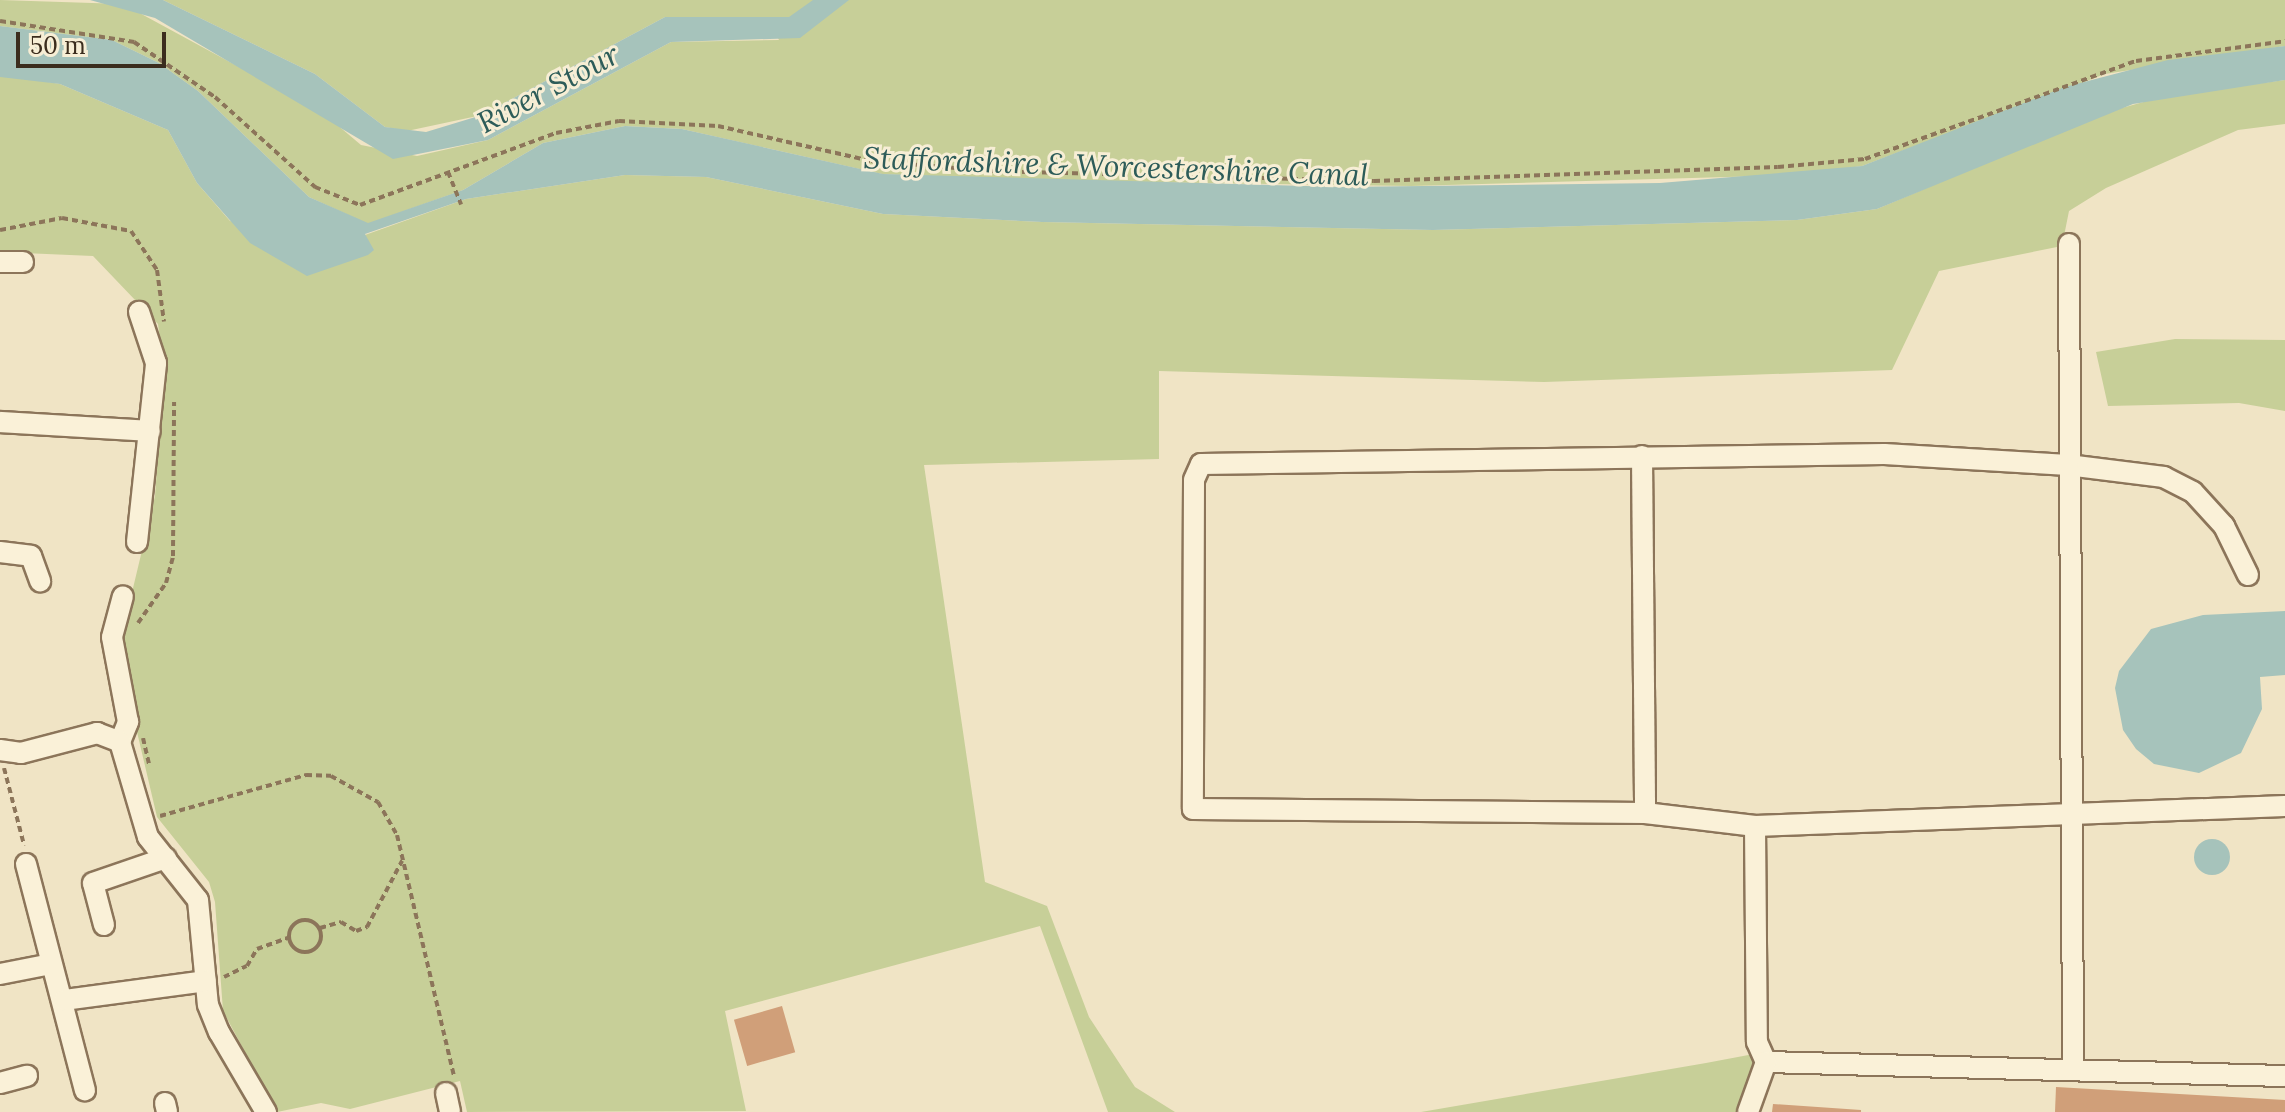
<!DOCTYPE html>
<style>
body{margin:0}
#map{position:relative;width:2285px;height:1112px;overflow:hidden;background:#f0e4c5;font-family:Lora,serif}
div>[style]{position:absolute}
.green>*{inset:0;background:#c7cf98}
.water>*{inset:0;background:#a6c3bb}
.round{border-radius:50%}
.building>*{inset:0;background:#d09f79;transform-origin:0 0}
.path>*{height:4px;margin-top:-2px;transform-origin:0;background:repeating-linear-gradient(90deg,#8c755a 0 6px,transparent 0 10px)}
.path>.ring{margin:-2px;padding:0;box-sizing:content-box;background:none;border:4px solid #8c755a;border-radius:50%}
.roads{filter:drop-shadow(2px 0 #8c755a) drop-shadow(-2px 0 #8c755a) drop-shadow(0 2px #8c755a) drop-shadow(0 -2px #8c755a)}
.minor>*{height:20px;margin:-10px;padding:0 10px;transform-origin:10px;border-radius:10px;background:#faf1d8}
span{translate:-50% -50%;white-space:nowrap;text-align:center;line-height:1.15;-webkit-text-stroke:6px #f7eed5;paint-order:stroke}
.water-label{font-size:30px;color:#2d5c59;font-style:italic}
.scale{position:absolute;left:16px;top:32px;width:150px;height:36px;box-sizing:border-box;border:4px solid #3b2d1e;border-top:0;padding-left:10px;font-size:24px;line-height:28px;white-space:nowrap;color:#3b2d1e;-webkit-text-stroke:6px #f7eed5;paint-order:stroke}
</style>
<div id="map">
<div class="green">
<i style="clip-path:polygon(0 0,123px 4px,322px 112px,361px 145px,417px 156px,488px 140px,671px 42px,779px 40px,767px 18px,665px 17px,482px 115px,407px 131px,385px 127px,315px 74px,163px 0,2285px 0,2285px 46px,2105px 74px,1862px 166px,1797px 175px,1411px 186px,1012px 180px,882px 174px,682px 129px,625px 126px,543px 143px,463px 190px,368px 224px,309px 197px,198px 91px,159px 63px,112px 40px,0 26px)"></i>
<i style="clip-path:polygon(13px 76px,60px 84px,168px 130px,197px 183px,230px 221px,369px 246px,365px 235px,466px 199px,625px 175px,706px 177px,883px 214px,1042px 222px,1433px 230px,1797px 220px,1877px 209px,2104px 113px,2165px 96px,2285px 80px,2285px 124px,2238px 130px,2106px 188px,2069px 211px,2062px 246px,1939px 271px,1892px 370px,1544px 382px,1159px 371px,1159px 459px,924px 465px,985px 882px,1047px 906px,1089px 1017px,1135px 1087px,1175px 1112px,1108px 1112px,1040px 926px,725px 1011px,746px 1111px,467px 1112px,460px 1081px,350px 1109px,321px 1103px,277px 1112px,223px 1011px,215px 902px,209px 882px,157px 817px,118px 651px,155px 496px,164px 372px,158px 324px,93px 256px,0 252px,0 77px)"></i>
<i style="clip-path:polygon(2175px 339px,2285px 340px,2285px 411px,2239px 403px,2108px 406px,2096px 352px)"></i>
<i style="clip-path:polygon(1759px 1053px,1748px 1112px,1421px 1112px,1706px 1063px)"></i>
</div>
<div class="water">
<i style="clip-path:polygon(90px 0,163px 0,315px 74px,385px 127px,426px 132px,482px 115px,665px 17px,789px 17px,813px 0,849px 0,800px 38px,671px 42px,488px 140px,393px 159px,155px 18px)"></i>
<i style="clip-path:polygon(0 26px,112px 40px,159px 63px,198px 91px,309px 197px,368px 223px,463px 190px,543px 143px,625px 126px,682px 129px,883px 174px,1341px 187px,1660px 183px,1862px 166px,2065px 87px,2168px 60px,2285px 46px,2285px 80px,2133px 104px,1877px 209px,1797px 220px,1433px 230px,1042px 222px,883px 214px,706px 177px,625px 175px,466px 199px,365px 234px,374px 250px,368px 255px,307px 276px,250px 243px,197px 183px,168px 130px,60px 84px,0 77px)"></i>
<i style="clip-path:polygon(2285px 611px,2285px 675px,2260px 677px,2262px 709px,2241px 753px,2199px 773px,2154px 764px,2136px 749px,2123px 730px,2115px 688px,2119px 671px,2151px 629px,2203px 615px)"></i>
<i class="round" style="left:2194px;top:839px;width:36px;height:36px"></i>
</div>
<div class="building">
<i style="left:782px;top:1006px;width:48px;height:50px;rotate:74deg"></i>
<i style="clip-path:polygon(2056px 1087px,2285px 1100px,2285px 1112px,2055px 1112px)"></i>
<i style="clip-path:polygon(1773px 1104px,1861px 1110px,1861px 1112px,1772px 1112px)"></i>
</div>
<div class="path">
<i style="left:0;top:21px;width:136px;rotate:8.9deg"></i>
<i style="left:134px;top:42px;width:98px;rotate:34.2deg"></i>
<i style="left:215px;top:97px;width:135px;rotate:42deg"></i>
<i style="left:315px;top:187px;width:48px;rotate:21.8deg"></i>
<i style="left:360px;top:205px;width:209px;rotate:-20.2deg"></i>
<i style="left:556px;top:133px;width:64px;rotate:-10.8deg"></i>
<i style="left:619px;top:121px;width:99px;rotate:2.9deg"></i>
<i style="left:718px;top:126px;width:157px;rotate:12.9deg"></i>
<i style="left:871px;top:161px;width:121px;rotate:4.7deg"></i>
<i style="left:992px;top:171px;width:382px;rotate:1.5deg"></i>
<i style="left:1374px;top:181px;width:404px;rotate:-2deg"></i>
<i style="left:1778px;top:167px;width:87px;rotate:-5.3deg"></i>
<i style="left:1865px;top:159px;width:288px;rotate:-19.9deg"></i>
<i style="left:2136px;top:61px;width:150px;rotate:-7.6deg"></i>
<i style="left:448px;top:172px;width:35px;rotate:68deg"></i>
<i style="left:0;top:230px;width:63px;rotate:-11deg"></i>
<i style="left:62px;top:218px;width:70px;rotate:10.7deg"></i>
<i style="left:131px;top:231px;width:47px;rotate:56.3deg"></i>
<i style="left:157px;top:270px;width:52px;rotate:82.3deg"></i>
<i style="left:138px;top:623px;width:49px;rotate:-55deg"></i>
<i style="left:166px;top:583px;width:28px;rotate:-75deg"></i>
<i style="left:173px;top:556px;width:154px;rotate:-89.6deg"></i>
<i style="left:143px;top:738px;width:27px;rotate:77deg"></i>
<i style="left:4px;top:768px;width:80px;rotate:75.4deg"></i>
<i style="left:160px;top:816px;width:152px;rotate:-15.7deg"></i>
<i style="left:306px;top:775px;width:25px;rotate:2deg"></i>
<i style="left:331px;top:776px;width:54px;rotate:29deg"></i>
<i style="left:378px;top:802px;width:38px;rotate:60deg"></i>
<i style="left:397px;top:835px;width:249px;rotate:76.7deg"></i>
<i class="ring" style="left:289px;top:920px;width:28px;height:28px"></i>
<i style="left:320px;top:928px;width:22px;rotate:-16deg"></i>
<i style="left:341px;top:922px;width:17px;rotate:31deg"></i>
<i style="left:356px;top:931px;width:12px;rotate:-20deg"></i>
<i style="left:367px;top:927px;width:75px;rotate:-62.1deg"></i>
<i style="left:224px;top:977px;width:25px;rotate:-26deg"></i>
<i style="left:247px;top:966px;width:20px;rotate:-60deg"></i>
<i style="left:257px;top:949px;width:35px;rotate:-20deg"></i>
</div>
<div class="roads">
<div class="minor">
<i style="left:2069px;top:244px;width:825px;rotate:89.72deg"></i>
<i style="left:0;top:262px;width:23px"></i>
<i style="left:0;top:422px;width:150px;rotate:3.4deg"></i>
<i style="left:1642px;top:456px;width:357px;rotate:89.5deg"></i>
<i style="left:137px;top:542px;width:180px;rotate:-83.9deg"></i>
<i style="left:156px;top:363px;width:54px;rotate:-108.4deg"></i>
<i style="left:0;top:552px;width:31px;rotate:7deg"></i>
<i style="left:31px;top:556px;width:27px;rotate:70deg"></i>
<i style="left:2248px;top:575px;width:55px;rotate:-116.1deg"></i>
<i style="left:2224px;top:526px;width:46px;rotate:-132.4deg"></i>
<i style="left:2193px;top:492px;width:33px;rotate:-153deg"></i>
<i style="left:2164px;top:477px;width:97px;rotate:-172.9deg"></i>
<i style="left:2068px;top:465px;width:184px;rotate:-176.6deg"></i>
<i style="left:1884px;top:454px;width:683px;rotate:179.16deg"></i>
<i style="left:1201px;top:464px;width:17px;rotate:114deg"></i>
<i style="left:1194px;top:480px;width:329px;rotate:90.2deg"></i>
<i style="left:1193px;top:809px;width:452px;rotate:0.5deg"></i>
<i style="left:1645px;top:813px;width:111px;rotate:6.7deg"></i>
<i style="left:1755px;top:826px;width:530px;rotate:-2.16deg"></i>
<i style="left:120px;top:742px;width:22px;rotate:-68deg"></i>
<i style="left:128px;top:722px;width:86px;rotate:-100.7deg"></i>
<i style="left:112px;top:637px;width:42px;rotate:-75deg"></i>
<i style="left:0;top:750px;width:21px;rotate:8deg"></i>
<i style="left:21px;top:753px;width:79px;rotate:-14.7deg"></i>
<i style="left:97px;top:733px;width:25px;rotate:21deg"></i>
<i style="left:120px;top:742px;width:99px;rotate:73.6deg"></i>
<i style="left:148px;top:837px;width:80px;rotate:51.6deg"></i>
<i style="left:198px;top:900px;width:105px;rotate:84.6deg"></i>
<i style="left:208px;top:1005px;width:29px;rotate:68deg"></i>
<i style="left:219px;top:1032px;width:93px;rotate:59.6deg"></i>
<i style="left:1755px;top:826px;width:216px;rotate:89.5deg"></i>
<i style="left:1757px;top:1042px;width:22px;rotate:66deg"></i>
<i style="left:1766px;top:1062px;width:519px;rotate:1.55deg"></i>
<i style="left:26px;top:864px;width:234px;rotate:75.4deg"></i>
<i style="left:104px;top:925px;width:43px;rotate:-104.7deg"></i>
<i style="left:93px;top:883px;width:77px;rotate:-18.9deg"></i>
<i style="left:0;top:974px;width:52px;rotate:-11.1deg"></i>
<i style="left:64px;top:1000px;width:143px;rotate:-7.6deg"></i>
<i style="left:0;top:1083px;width:28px;rotate:-15deg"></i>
<i style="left:446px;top:1093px;width:19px;rotate:78deg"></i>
<i style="left:165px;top:1103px;width:9px;rotate:77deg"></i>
<i style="left:1748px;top:1112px;width:53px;rotate:-70.2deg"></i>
</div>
</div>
<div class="water-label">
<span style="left:548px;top:88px;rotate:-28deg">River Stour</span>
<span style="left:1116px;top:166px;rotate:2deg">Staffordshire &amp; Worcestershire Canal</span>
</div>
<div class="scale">50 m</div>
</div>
